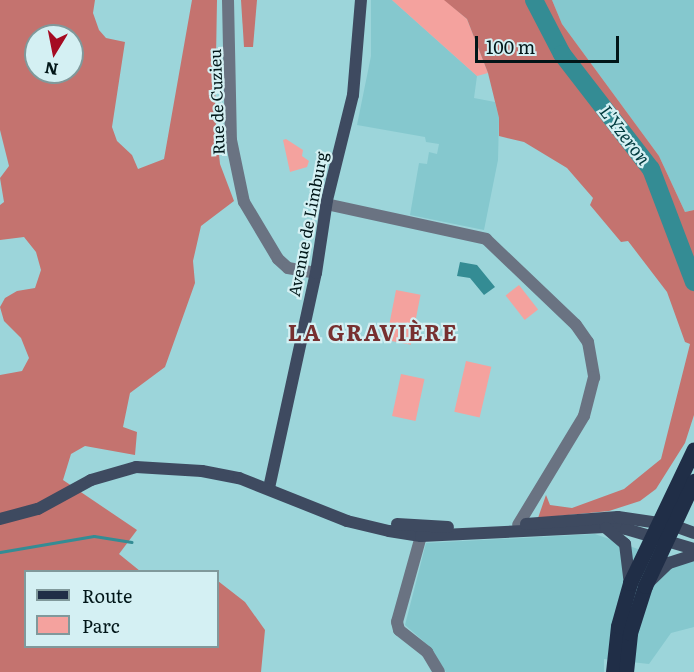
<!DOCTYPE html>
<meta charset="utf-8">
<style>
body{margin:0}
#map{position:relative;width:694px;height:672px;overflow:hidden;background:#9cd5da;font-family:Literata,serif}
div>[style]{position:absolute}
.built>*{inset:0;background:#85c8ce}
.green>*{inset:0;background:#f4a29e;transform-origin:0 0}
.forest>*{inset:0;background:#c4736f}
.water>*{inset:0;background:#348c94}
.stream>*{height:3px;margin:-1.5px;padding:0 1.5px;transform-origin:1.5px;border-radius:1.5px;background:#348c94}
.river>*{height:18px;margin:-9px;padding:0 9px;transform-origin:9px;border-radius:9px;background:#348c94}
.street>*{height:12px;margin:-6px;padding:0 6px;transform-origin:6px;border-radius:6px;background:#6a7382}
.secondary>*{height:12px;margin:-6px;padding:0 6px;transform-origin:6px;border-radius:6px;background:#3e4a60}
.primary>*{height:15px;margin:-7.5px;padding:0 7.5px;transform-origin:7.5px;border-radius:7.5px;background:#202e47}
span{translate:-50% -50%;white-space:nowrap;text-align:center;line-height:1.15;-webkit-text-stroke:4.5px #d4f0f3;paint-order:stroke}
.street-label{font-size:16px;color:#011618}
.water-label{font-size:18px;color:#013a3e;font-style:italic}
.district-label{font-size:22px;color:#773030;font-weight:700;letter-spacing:1.5px}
.legend{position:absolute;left:24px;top:570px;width:195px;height:78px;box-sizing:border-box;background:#d4f0f3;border:2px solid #80999b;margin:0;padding:8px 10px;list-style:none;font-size:18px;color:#011618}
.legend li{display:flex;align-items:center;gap:12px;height:30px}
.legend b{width:30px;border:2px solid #80999b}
.north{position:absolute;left:24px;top:24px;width:60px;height:60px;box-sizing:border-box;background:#d4f0f3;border:2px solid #80999b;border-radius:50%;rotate:190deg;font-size:16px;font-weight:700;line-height:24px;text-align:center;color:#011618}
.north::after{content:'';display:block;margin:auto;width:21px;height:27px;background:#a50b22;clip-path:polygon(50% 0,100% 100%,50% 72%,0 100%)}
.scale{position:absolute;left:475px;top:36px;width:144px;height:27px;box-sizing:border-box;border:3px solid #011618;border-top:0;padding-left:8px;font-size:18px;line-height:21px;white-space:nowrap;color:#011618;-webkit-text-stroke:4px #d4f0f3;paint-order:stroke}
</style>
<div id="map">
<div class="built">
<i style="clip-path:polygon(371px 0,392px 0,477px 76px,474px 98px,495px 102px,499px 118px,498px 160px,484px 230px,410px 215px,419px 163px,427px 164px,429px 152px,437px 154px,439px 144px,426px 142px,425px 137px,357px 125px,371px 56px)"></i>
<i style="clip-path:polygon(552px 0,694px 0,694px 210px,685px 212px,659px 156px,562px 24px)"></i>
<i style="clip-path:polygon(595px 534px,675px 562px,694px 550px,694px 627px,671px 633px,649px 664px,604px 659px,604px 672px,446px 672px,429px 646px,405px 625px,426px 543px)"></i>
</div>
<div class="green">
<i style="clip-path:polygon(392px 0,445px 0,467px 19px,488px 73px,477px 76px)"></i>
<i style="clip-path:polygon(286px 139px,303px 150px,302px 156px,309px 161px,307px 167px,290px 172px,283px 140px)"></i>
<i style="left:519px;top:285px;width:31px;height:17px;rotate:52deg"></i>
<i style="left:396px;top:290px;width:25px;height:51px;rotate:11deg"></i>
<i style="left:466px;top:361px;width:26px;height:52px;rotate:13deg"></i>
<i style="left:401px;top:374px;width:24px;height:43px;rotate:12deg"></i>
</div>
<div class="forest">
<i style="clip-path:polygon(evenodd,0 0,95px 0,93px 13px,99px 30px,106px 38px,125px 42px,112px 127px,117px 141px,132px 155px,138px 169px,164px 159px,192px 0,217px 0,215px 116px,220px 164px,234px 201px,201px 226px,193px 261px,195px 283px,165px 367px,130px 393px,123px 427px,137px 432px,135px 455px,85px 446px,71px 454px,63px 480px,137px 530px,119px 554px,140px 571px,26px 572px,26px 646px,218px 646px,218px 581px,245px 602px,265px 630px,261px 672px,0 672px,0 375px,22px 371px,29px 358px,21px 338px,4px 321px,0 307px,5px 298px,17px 291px,35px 288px,41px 270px,36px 252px,24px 237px,0 240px,0 205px,4px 202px,0 178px,9px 166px,0 130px,0 0,36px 36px,72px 36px,72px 72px,36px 72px,36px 36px)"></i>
<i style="clip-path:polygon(241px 0,257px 0,253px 47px,244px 47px)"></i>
<i style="clip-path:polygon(444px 0,552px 0,562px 24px,659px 156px,685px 212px,694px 210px,694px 415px,685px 443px,656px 489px,640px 501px,609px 511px,538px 518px,546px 495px,550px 505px,572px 508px,624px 489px,661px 459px,690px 344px,685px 342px,667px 292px,628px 241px,621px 242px,590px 205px,593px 198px,567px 168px,524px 142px,499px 136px,499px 118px,488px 73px,467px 19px)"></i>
</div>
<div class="water">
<i style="clip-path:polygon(460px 262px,477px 265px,495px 287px,484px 295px,470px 278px,457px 276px)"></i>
</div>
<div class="stream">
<i style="left:0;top:552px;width:95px;rotate:-9.7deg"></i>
<i style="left:94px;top:536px;width:38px;rotate:9deg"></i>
</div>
<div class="river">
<i style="left:534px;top:0;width:61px;rotate:62.6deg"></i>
<i style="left:562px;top:54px;width:145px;rotate:52.3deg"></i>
<i style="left:651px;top:169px;width:121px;rotate:69.2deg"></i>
</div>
<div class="street">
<i style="left:228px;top:0;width:140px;rotate:88.8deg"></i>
<i style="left:231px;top:140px;width:63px;rotate:78.2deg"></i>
<i style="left:244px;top:202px;width:66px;rotate:59.2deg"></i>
<i style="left:278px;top:259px;width:13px;rotate:42deg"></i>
<i style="left:288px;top:268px;width:28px;rotate:10deg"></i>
<i style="left:326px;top:204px;width:164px;rotate:12.3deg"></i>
<i style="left:486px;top:239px;width:124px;rotate:43.7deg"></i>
<i style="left:576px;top:325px;width:21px;rotate:55deg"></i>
<i style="left:588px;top:342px;width:36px;rotate:80deg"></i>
<i style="left:594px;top:377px;width:40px;rotate:104.4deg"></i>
<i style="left:584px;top:416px;width:127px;rotate:121.2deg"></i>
<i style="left:421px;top:536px;width:89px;rotate:105.6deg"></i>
<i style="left:397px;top:622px;width:8px;rotate:76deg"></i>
<i style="left:399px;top:630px;width:36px;rotate:38deg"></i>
<i style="left:427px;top:652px;width:23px;rotate:59deg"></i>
</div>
<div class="secondary">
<i style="left:269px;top:488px;width:220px;rotate:-77.7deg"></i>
<i style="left:316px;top:273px;width:74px;rotate:-81.4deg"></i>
<i style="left:327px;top:200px;width:108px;rotate:-76.1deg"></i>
<i style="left:353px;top:95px;width:95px;rotate:-85.2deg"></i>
<i style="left:0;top:519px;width:39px;rotate:-15deg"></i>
<i style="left:38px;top:509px;width:60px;rotate:-28.7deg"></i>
<i style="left:91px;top:480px;width:47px;rotate:-16.1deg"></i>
<i style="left:136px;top:467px;width:66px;rotate:3.5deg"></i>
<i style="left:202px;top:471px;width:38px;rotate:11deg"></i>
<i style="left:239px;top:478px;width:116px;rotate:21.7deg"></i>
<i style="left:347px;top:521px;width:43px;rotate:13.4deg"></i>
<i style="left:389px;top:531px;width:32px;rotate:9deg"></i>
<i style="left:421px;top:536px;width:184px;rotate:-2.8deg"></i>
<i style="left:605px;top:527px;width:21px;rotate:5deg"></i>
<i style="left:626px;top:529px;width:71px;rotate:16.4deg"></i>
<i style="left:397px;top:524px;width:51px;rotate:3.4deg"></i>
<i style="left:526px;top:524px;width:92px;rotate:-4.4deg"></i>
<i style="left:618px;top:517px;width:55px;rotate:8.4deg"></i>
<i style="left:672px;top:525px;width:23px;rotate:20deg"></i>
<i style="left:606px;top:528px;width:25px;rotate:40deg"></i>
<i style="left:625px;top:544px;width:38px;rotate:83deg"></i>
<i style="left:646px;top:585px;width:32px;rotate:-44deg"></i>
<i style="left:669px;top:563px;width:26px;rotate:-18deg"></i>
</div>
<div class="primary">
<i style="left:613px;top:672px;width:46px;rotate:-83.8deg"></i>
<i style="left:618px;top:626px;width:45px;rotate:-74.4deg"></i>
<i style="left:630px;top:583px;width:148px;rotate:-64.5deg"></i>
<i style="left:626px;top:672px;width:39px;rotate:-84deg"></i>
<i style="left:630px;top:633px;width:49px;rotate:-72.3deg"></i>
<i style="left:645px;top:586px;width:116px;rotate:-65deg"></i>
</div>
<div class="street-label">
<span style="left:216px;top:102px;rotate:-92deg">Rue de Cuzieu</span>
<span style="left:307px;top:224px;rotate:-79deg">Avenue de Limburg</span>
</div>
<div class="water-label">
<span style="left:625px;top:135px;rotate:52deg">L'Yzeron</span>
</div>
<div class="district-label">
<span style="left:373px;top:332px">LA GRAVIÈRE</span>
</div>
<ul class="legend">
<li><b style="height:8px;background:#202e47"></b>Route</li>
<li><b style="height:16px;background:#f4a29e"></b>Parc</li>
</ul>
<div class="north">N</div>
<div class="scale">100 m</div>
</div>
